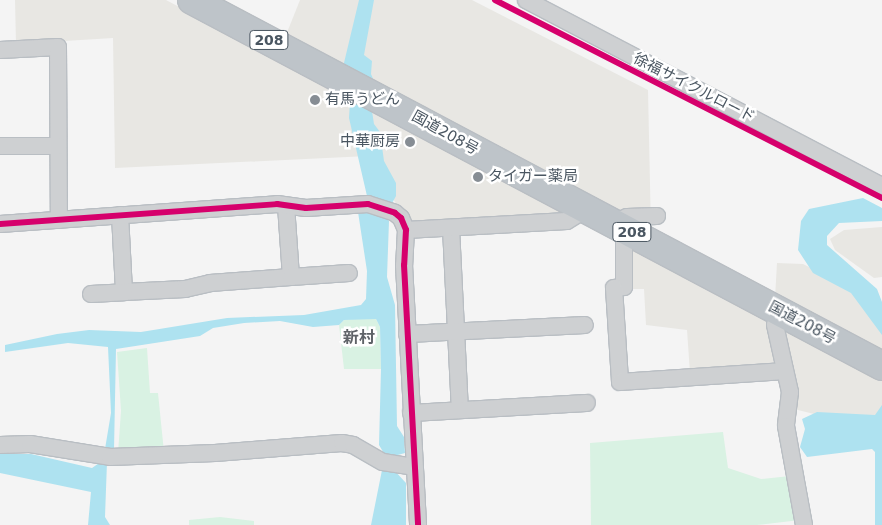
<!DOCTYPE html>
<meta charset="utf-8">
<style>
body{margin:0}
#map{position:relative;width:882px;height:525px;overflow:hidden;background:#f4f4f4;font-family:"DejaVu Sans","Noto Sans JP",sans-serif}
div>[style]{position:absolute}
.commercial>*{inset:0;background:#e8e7e3}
.green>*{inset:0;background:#d9f2e3}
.water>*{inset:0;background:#aee2f0}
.roads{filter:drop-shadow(1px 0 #b9bec3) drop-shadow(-1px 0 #b9bec3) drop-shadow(0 1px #b9bec3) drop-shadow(0 -1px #b9bec3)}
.street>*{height:16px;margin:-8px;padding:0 8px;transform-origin:8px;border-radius:8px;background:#ced0d2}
.highway>*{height:28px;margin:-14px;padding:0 14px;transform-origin:14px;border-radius:14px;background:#bec4c9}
.cycleway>*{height:6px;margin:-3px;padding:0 3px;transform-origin:3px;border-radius:3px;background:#d6006c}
.dots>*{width:14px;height:14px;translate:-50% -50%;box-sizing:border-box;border:2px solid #fff;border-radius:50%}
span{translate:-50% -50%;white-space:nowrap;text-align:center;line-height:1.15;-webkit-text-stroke:5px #fff;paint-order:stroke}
.shield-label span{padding:1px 4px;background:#fff;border:1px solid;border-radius:4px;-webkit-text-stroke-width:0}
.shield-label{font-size:14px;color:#4a5661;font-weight:700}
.street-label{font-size:15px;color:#4a5661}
.poi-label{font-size:15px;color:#4a5661}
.left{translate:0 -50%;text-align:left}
.right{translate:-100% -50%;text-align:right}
.neighbourhood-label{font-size:16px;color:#5f6368;font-weight:700}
</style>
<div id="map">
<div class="commercial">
<i style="clip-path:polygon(15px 0,166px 0,560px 207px,557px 218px,409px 226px,368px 156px,115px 168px,113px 38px,16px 44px)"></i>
<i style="clip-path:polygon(300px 0,472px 0,648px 90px,651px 231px,284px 40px)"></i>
<i style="clip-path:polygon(882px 227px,882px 277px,874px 278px,835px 250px,830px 239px,844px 230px)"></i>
<i style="clip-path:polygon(627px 242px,882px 380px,882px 412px,879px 418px,822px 416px,794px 409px,790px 368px,690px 373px,687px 330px,646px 325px,644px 289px,627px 289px)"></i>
<i style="clip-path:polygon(777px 263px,803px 264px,859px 292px,882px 312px,882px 354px,775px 298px)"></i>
</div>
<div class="green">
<i style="clip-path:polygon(368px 317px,376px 319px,380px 327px,381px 369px,344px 369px,339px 325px,344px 320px)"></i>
<i style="clip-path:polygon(147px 348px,150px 393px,158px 393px,164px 452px,118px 453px,121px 411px,117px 352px)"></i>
<i style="clip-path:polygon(723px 432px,728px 468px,761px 479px,790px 476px,800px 520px,757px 525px,591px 525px,590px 443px)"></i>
<i style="clip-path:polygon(220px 517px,254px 521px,254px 525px,189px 525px,189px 520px)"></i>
</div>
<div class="water">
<i style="clip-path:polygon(359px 0,374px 0,364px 55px,372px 61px,371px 74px,377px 88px,372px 111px,374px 124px,380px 132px,384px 161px,396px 183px,396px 196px,385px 216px,389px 221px,387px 277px,395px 305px,397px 426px,404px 437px,405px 453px,394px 456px,393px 469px,406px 483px,406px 525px,371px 525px,385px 455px,379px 445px,381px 369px,380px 327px,376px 319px,344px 320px,339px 325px,313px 327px,280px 321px,244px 323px,213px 328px,200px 336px,116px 349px,114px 450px,105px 449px,111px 413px,108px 347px,68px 343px,5px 352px,5px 345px,57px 334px,89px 330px,141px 332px,227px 318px,304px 315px,361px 305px,366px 299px,367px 271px,358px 212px,367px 196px,349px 118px,350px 102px,343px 67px)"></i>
<i style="clip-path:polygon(863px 198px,882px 208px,882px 221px,839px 223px,827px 236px,827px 245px,877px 289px,882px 302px,882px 335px,851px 293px,813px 273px,798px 250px,801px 221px,809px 209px)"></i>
<i style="clip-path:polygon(882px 405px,882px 525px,875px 525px,875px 452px,872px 449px,807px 457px,800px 447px,805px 429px,802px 419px,817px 412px,875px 415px)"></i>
<i style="clip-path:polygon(0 454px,31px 454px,92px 468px,102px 461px,107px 462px,105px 517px,110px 525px,88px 525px,91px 492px,0 473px)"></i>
</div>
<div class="roads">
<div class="street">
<i style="left:526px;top:0;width:402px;rotate:27.6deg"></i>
<i style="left:0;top:50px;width:58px;rotate:-3deg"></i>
<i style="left:58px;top:47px;width:173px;rotate:89.7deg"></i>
<i style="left:0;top:146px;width:58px"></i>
<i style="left:120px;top:215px;width:77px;rotate:87deg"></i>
<i style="left:124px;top:292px;width:61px;rotate:-2.8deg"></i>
<i style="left:185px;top:289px;width:26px;rotate:-13deg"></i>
<i style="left:210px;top:283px;width:81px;rotate:-4.2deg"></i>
<i style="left:291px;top:277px;width:71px;rotate:-94deg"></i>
<i style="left:614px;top:223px;width:14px;rotate:-25deg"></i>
<i style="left:627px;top:217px;width:30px;rotate:-2deg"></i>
<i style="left:0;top:224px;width:278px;rotate:-4.1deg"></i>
<i style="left:277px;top:204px;width:29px;rotate:8deg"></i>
<i style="left:306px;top:208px;width:62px;rotate:-3.7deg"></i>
<i style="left:368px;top:204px;width:28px;rotate:18deg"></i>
<i style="left:395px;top:213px;width:8px;rotate:40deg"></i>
<i style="left:401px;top:218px;width:13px;rotate:67deg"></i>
<i style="left:406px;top:230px;width:35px;rotate:93deg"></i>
<i style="left:404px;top:265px;width:260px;rotate:86.9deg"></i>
<i style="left:451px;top:228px;width:182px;rotate:87.2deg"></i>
<i style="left:406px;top:230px;width:161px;rotate:-3.2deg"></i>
<i style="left:567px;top:221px;width:22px;rotate:-32deg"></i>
<i style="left:631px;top:232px;width:11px;rotate:131deg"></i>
<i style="left:624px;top:240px;width:47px;rotate:90deg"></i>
<i style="left:624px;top:287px;width:10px;rotate:174deg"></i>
<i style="left:614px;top:288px;width:94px;rotate:86.3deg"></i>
<i style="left:620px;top:382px;width:165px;rotate:-3.8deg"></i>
<i style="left:291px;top:277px;width:58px;rotate:-3.9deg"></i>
<i style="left:91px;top:294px;width:33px;rotate:-3deg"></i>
<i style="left:778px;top:310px;width:15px;rotate:101deg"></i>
<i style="left:775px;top:325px;width:69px;rotate:77.4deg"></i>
<i style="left:790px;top:392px;width:34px;rotate:97deg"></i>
<i style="left:786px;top:426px;width:101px;rotate:79.7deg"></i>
<i style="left:407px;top:334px;width:178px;rotate:-2.9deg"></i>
<i style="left:411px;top:413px;width:176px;rotate:-3.3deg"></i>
<i style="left:0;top:445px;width:30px;rotate:-2deg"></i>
<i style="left:30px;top:444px;width:81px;rotate:9.2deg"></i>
<i style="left:110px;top:457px;width:105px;rotate:-2.2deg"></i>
<i style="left:215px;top:453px;width:127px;rotate:-4.5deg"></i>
<i style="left:342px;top:443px;width:11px;rotate:10deg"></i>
<i style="left:353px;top:445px;width:34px;rotate:30deg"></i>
<i style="left:383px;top:462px;width:31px;rotate:9deg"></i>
</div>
<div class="highway">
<i style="left:192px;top:0;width:781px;rotate:27.94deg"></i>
</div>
</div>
<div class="cycleway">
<i style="left:495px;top:0;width:435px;rotate:27.1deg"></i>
<i style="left:0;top:224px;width:278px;rotate:-4.1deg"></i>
<i style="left:277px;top:204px;width:29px;rotate:8deg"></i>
<i style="left:306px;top:208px;width:62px;rotate:-3.7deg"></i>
<i style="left:368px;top:204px;width:28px;rotate:18deg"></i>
<i style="left:395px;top:213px;width:8px;rotate:40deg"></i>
<i style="left:401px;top:218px;width:13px;rotate:67deg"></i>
<i style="left:406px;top:230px;width:35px;rotate:93deg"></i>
<i style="left:404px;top:265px;width:260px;rotate:86.9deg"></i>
</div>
<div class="dots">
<i style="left:315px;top:100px;background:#868d94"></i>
<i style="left:410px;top:142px;background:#868d94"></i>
<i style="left:478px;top:177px;background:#868d94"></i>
</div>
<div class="shield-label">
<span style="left:269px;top:40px">208</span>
<span style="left:632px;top:232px">208</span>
</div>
<div class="street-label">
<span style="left:694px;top:88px;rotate:27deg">徐福サイクルロード</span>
<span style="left:445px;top:133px;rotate:29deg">国道208号</span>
<span style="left:802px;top:323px;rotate:28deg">国道208号</span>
</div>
<div class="poi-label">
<span class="left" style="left:325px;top:100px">有馬うどん</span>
<span class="right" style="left:400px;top:142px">中華厨房</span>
<span class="left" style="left:488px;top:177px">タイガー薬局</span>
</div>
<div class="neighbourhood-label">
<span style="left:359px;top:338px">新村</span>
</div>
</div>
